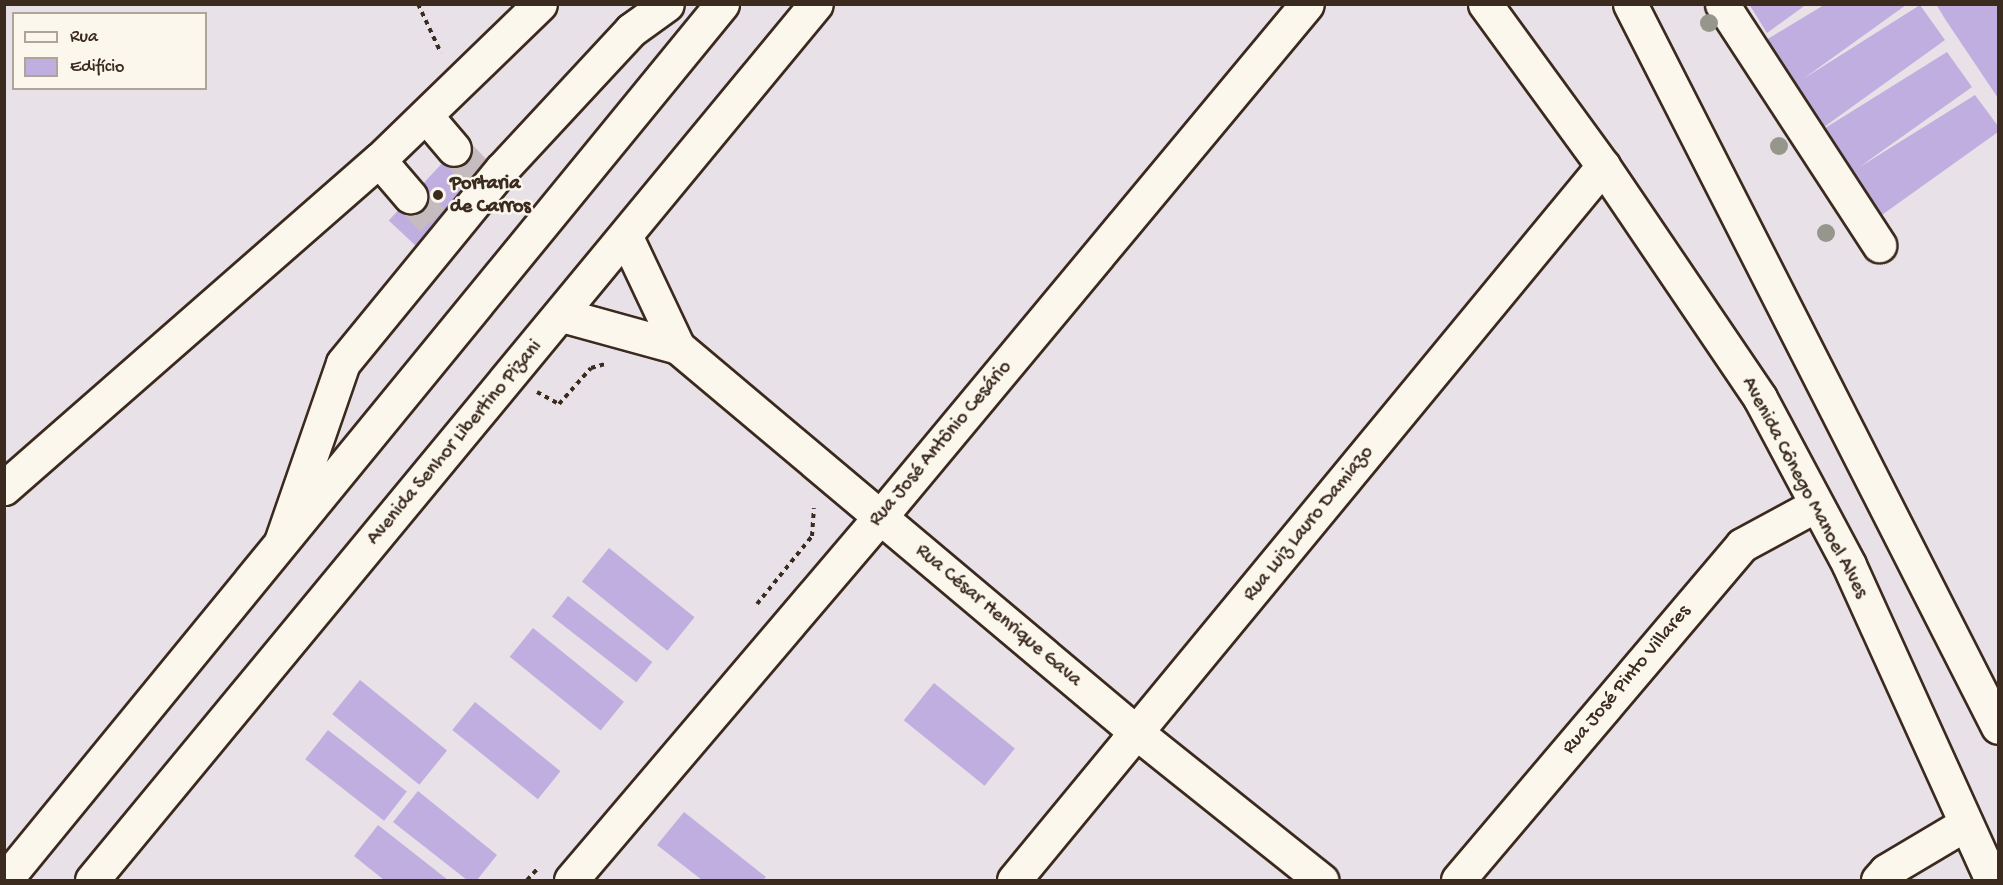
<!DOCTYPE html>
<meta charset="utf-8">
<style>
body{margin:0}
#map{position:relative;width:2003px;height:885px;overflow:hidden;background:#e9e1e8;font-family:"Gochi Hand",sans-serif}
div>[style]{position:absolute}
.building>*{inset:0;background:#bfaedf;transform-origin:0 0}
.minor-tunnel>*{height:33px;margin-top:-16.5px;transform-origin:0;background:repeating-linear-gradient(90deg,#c6bcc0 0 33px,transparent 0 49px)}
.path>*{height:4px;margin-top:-2px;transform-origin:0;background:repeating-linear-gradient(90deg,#3b2a1e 0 4.5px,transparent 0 9px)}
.roads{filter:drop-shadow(2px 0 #3b2a1e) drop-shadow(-2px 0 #3b2a1e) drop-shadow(0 2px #3b2a1e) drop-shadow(0 -2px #3b2a1e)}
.minor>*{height:33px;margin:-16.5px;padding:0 16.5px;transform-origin:16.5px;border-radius:16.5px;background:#fbf7ec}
.tertiary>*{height:33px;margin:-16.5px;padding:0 16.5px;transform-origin:16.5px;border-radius:16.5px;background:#fbf7ec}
.trees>*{width:18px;height:18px;margin:-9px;border-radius:50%;background:#96968d}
.dots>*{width:16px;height:16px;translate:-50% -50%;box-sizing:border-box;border:3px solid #fbf7ec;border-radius:50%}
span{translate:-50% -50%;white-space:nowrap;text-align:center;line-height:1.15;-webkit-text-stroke:5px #fbf7ec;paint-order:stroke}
.poi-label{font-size:20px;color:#3b2a1e;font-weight:700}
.left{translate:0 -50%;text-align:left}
.street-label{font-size:20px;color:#3b2a1e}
.frame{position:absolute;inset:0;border:6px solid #3b2a1e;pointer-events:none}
.legend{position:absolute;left:12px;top:12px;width:195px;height:78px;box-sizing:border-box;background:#fbf7ec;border:2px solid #aea59a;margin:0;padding:8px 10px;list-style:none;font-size:18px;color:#3b2a1e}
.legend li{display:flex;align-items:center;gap:12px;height:30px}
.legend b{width:30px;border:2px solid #aea59a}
</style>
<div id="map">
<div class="building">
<i style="clip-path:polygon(1749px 4px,1807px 4px,1767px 33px)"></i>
<i style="clip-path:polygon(1936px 4px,1998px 4px,1998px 98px,1945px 19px)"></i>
<i style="clip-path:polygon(1824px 5px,1906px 5px,1803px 79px,1920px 5px,1945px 40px,1824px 127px,1766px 40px)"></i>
<i style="clip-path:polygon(1947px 52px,1972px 87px,1858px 168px,1975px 95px,1998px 126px,1998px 132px,1879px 217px,1822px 130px)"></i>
<i style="left:461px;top:143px;width:40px;height:106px;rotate:43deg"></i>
<i style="left:609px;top:548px;width:110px;height:43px;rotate:39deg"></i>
<i style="left:568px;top:596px;width:107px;height:26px;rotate:38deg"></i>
<i style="left:533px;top:628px;width:117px;height:37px;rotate:39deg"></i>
<i style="left:360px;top:680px;width:112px;height:44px;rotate:39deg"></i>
<i style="left:934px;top:683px;width:104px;height:48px;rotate:39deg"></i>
<i style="left:475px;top:702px;width:110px;height:36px;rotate:39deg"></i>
<i style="left:328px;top:730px;width:100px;height:37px;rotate:38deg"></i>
<i style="clip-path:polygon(418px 791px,497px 855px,477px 880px,467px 880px,393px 822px)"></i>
<i style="clip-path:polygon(684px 812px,766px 877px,763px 880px,702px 880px,657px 845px)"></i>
<i style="clip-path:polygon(378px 825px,448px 880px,384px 880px,354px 856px)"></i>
</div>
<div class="minor-tunnel">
<i style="left:454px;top:149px;width:42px;rotate:46deg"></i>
<i style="left:410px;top:196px;width:41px;rotate:47deg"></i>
</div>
<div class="path">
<i style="left:418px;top:4px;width:54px;rotate:64.9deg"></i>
<i style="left:537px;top:392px;width:25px;rotate:29deg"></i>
<i style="left:559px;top:404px;width:48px;rotate:-48.4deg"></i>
<i style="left:591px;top:368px;width:15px;rotate:-16deg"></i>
<i style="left:757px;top:604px;width:87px;rotate:-51deg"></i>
<i style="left:812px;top:536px;width:28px;rotate:-86deg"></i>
<i style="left:527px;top:880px;width:16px;rotate:-47deg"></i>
</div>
<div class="roads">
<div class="minor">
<i style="left:1722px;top:4px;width:288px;rotate:56.9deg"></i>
<i style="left:426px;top:116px;width:43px;rotate:49.7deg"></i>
<i style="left:379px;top:160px;width:48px;rotate:49.3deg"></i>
<i style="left:626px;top:237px;width:122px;rotate:64.7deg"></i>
<i style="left:562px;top:315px;width:120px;rotate:15.4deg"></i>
<i style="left:678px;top:347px;width:600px;rotate:40.06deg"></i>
<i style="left:1137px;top:733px;width:236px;rotate:38.6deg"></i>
<i style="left:4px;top:488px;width:498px;rotate:-41.2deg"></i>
<i style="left:379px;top:160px;width:224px;rotate:-44.1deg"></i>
<i style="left:281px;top:542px;width:189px;rotate:-70.9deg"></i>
<i style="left:343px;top:363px;width:251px;rotate:-50.7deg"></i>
<i style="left:502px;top:169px;width:190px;rotate:-47.1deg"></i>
<i style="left:631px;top:30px;width:44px;rotate:-35.8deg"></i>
<i style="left:571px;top:880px;width:477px;rotate:-49.6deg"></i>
<i style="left:880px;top:517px;width:667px;rotate:-50.23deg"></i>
<i style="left:1014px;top:880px;width:926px;rotate:-50.48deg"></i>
<i style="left:1458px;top:880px;width:439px;rotate:-49.7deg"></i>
<i style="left:1742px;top:545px;width:84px;rotate:-28.4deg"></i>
<i style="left:1878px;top:880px;width:12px;rotate:-48deg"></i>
<i style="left:1886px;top:871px;width:92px;rotate:-30.7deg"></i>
</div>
<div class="tertiary">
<i style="left:1485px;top:4px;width:200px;rotate:53.9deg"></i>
<i style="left:1603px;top:166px;width:280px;rotate:55.9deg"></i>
<i style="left:1760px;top:398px;width:189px;rotate:61.9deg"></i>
<i style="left:1849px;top:565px;width:346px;rotate:65.6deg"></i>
<i style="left:1630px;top:4px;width:811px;rotate:63.02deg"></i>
<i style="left:5px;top:880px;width:1132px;rotate:-50.7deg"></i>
<i style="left:92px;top:880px;width:1136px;rotate:-50.43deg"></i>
</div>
</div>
<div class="trees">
<i style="left:1709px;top:23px"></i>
<i style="left:1779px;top:146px"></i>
<i style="left:1826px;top:233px"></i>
</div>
<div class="dots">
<i style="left:438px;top:195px;background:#3b2a1e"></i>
</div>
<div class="poi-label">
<span class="left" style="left:450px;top:196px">Portaria<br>de Carros</span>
</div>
<div class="street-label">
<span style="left:455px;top:443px;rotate:-50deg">Avenida Senhor Libertino Pizani</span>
<span style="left:941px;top:444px;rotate:-50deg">Rua José Antônio Cesário</span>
<span style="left:1804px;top:488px;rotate:62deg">Avenida Cônego Manoel Alves</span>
<span style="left:1309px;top:524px;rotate:-51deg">Rua Luiz Lauro Damiazo</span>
<span style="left:998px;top:616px;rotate:40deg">Rua César Henrique Gava</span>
<span style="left:1627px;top:680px;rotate:-50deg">Rua José Pinto Villares</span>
</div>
<div class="frame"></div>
<ul class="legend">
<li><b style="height:8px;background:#fbf7ec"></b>Rua</li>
<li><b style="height:16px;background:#bfaedf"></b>Edifício</li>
</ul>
</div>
